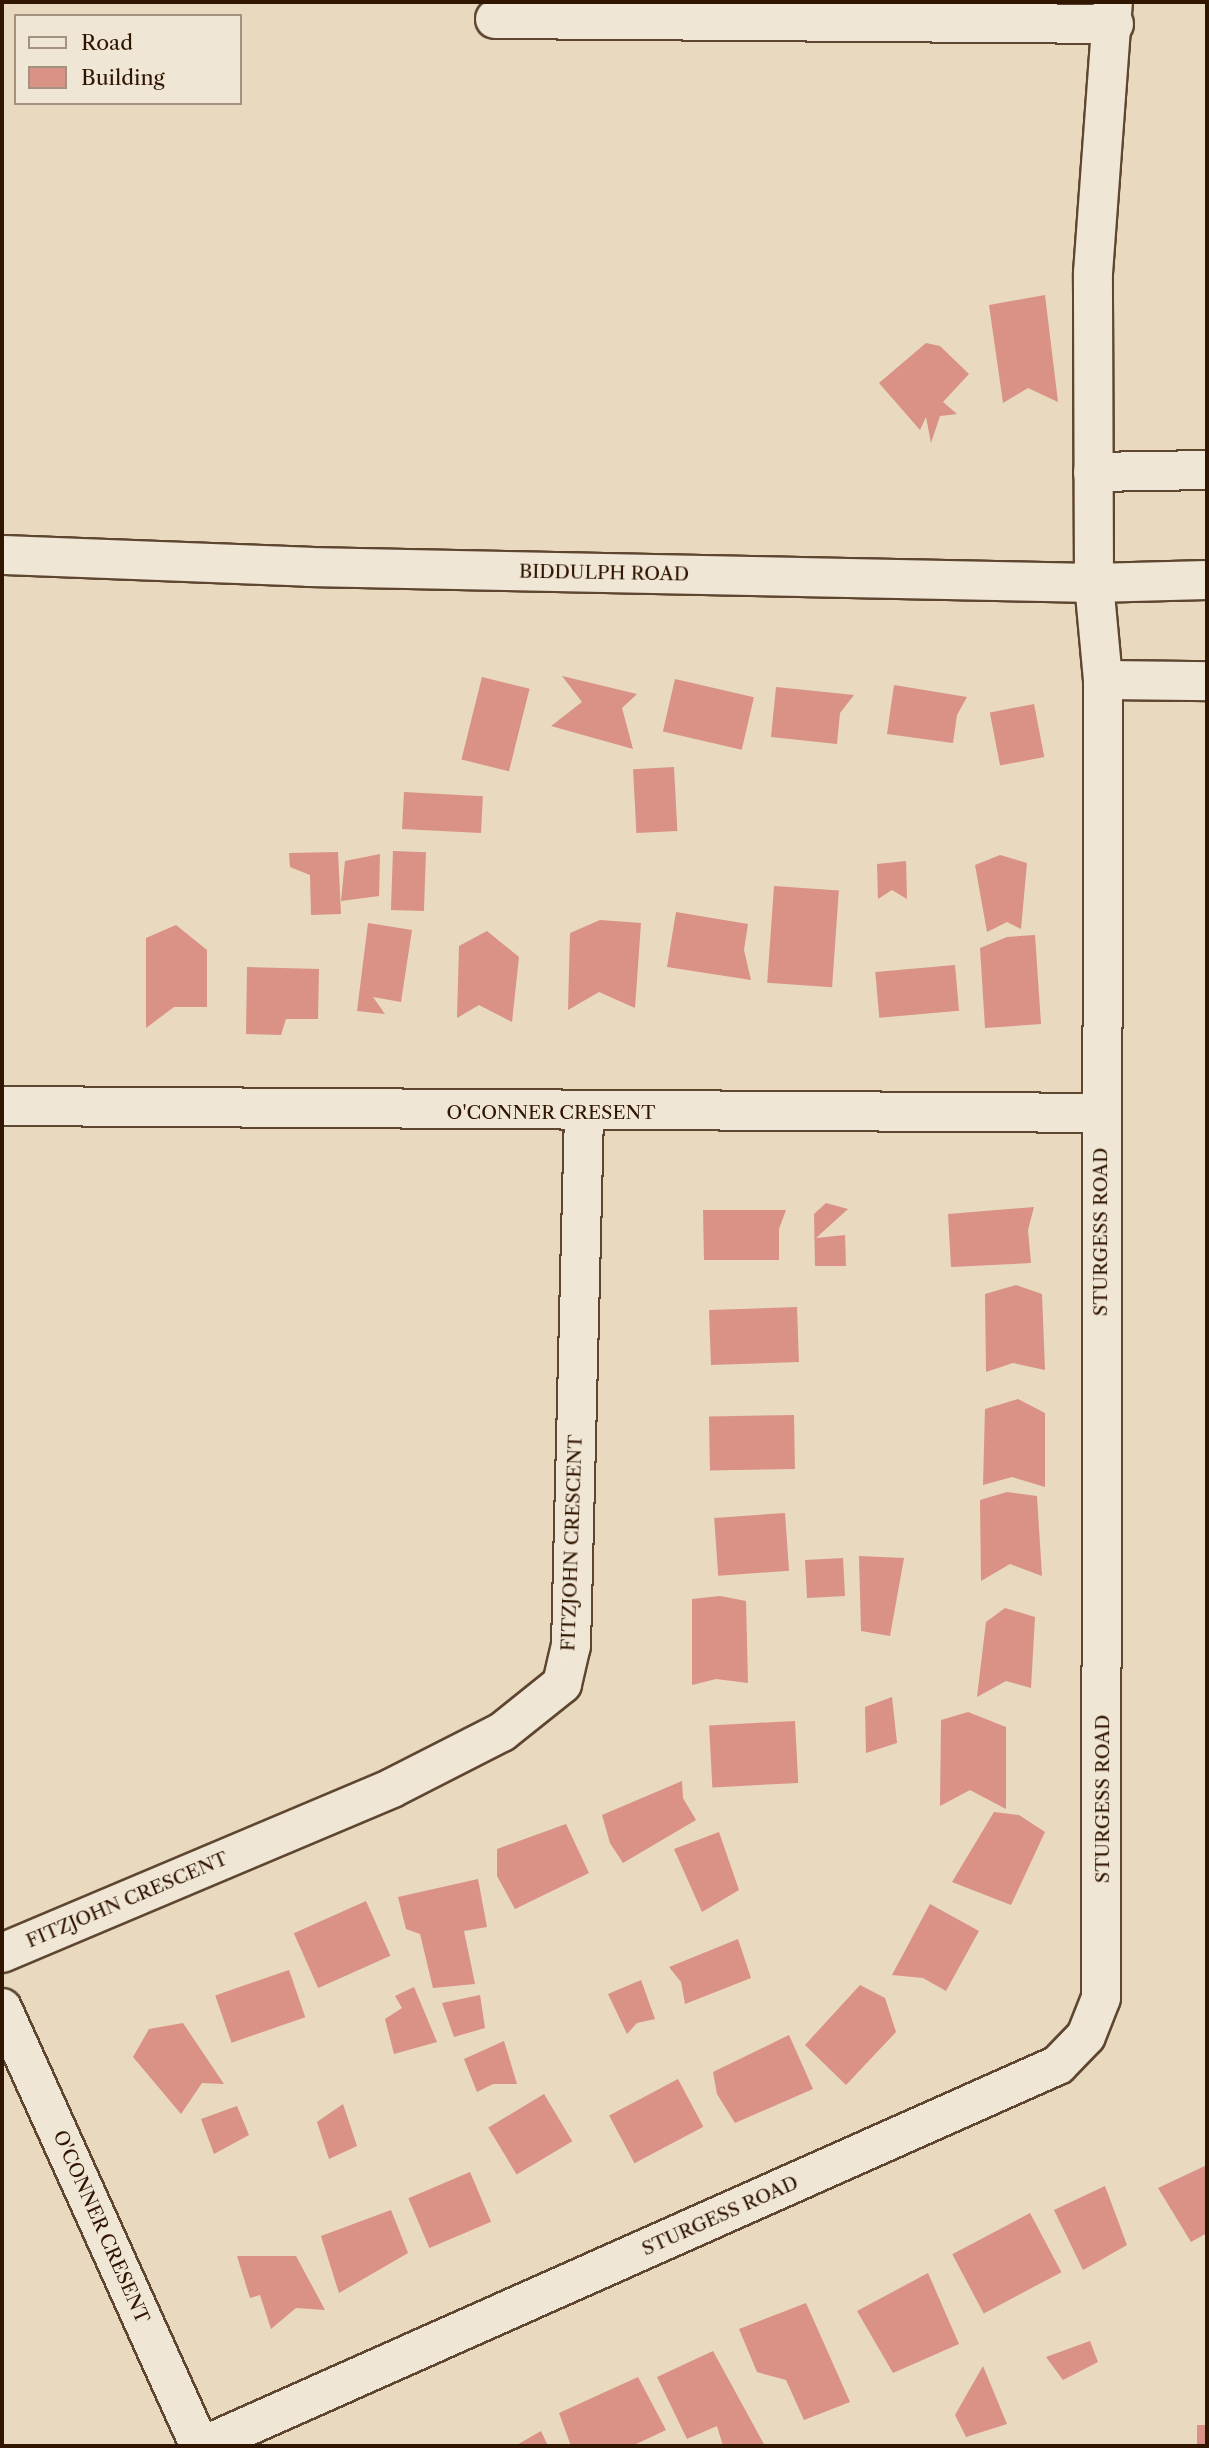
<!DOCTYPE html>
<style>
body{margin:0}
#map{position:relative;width:1209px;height:2448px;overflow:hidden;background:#e8d9bf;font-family:"Libre Caslon Text",serif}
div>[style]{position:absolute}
.building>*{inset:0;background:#d99285;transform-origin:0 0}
.roads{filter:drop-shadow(2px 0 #5e4630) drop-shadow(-2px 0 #5e4630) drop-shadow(0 2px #5e4630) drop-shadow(0 -2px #5e4630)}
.street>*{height:38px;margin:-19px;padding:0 19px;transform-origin:19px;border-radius:19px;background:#f0e6d5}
span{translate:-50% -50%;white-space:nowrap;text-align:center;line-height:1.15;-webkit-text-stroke:5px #f0e6d5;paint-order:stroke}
.street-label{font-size:19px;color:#301500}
.frame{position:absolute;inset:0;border:4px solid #301500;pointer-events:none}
.legend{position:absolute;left:14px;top:14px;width:228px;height:91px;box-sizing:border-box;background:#f0e6d5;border:2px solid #a39280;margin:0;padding:9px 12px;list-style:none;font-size:21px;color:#301500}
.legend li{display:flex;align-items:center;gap:14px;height:35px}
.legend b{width:35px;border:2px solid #a39280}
</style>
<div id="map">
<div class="building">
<i style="clip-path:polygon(1045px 295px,1058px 402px,1028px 388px,1003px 403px,989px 305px)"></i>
<i style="clip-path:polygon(926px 343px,940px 346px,969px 374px,943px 402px,957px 414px,940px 416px,931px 443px,926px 417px,920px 430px,879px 383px)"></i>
<i style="clip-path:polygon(562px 676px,637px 694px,622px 708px,633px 749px,551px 726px,582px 702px)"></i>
<i style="left:482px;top:677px;width:49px;height:85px;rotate:14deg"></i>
<i style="left:675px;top:679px;width:81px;height:54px;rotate:13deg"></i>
<i style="clip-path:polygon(894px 685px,967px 697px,957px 715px,953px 743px,887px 734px)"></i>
<i style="clip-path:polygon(776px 687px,854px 695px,840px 713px,837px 744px,771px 737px)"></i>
<i style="left:1034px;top:704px;width:54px;height:45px;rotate:79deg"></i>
<i style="left:674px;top:767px;width:64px;height:41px;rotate:87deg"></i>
<i style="left:404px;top:792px;width:79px;height:37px;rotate:3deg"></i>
<i style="left:393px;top:851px;width:33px;height:59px;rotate:2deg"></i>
<i style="clip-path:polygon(338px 852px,341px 914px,311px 915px,310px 875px,290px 867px,289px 853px)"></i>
<i style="clip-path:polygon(380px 854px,379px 896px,341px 901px,345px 861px)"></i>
<i style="clip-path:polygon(1000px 855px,1027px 863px,1021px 929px,1007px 922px,987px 932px,975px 865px)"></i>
<i style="clip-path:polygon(906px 861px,907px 899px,892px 890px,878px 899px,877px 864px)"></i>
<i style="left:774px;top:886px;width:65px;height:97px;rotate:4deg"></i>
<i style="clip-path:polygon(676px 912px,748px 924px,744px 950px,751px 980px,667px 967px)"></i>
<i style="clip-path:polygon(600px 920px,641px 923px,635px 1008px,599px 992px,568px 1010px,570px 933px)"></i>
<i style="clip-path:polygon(368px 923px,412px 930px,401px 1002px,373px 997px,385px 1014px,357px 1011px)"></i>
<i style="clip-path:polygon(176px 925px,207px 950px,207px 1007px,174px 1007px,146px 1028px,146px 938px)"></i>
<i style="clip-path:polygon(487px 931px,519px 957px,512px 1022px,479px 1005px,457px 1018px,459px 946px)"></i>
<i style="clip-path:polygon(1035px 935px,1041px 1024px,985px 1028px,980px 948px,1007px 937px)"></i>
<i style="left:955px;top:965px;width:46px;height:80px;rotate:85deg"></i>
<i style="clip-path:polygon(247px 967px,319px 969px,318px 1019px,286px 1019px,281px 1035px,246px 1034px)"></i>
<i style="clip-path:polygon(826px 1203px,848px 1209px,816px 1238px,845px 1235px,846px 1266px,815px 1266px,814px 1214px)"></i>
<i style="clip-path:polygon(1034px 1207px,1028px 1230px,1031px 1263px,951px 1267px,948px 1214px)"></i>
<i style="clip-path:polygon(703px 1210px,786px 1210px,779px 1229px,779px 1260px,704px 1260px)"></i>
<i style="clip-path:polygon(1016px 1285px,1042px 1294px,1045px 1370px,1013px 1363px,986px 1372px,985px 1294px)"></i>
<i style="left:797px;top:1307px;width:55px;height:88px;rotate:88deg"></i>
<i style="clip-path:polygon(1018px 1399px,1045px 1413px,1045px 1487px,1012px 1477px,983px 1485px,985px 1409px)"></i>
<i style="left:794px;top:1415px;width:54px;height:85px;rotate:89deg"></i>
<i style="clip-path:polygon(1007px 1492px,1037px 1496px,1042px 1576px,1010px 1564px,981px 1581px,980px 1500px)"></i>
<i style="left:785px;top:1513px;width:58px;height:71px;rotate:86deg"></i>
<i style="clip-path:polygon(859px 1556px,904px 1558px,890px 1636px,861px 1631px)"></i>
<i style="left:843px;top:1558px;width:38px;height:38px;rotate:87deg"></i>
<i style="clip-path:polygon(720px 1596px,746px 1601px,748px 1683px,716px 1679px,692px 1685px,692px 1599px)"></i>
<i style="clip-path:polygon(1005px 1608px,1035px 1617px,1031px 1688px,1006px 1681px,977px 1697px,986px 1622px)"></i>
<i style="clip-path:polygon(892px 1697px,897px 1743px,866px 1753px,865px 1707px)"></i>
<i style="clip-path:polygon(968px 1712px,1006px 1727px,1006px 1809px,970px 1790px,940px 1806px,941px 1720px)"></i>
<i style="left:795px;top:1721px;width:62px;height:86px;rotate:87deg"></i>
<i style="clip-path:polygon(682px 1781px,683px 1798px,696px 1820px,623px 1863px,610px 1843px,602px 1815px)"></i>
<i style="clip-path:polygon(994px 1812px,1019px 1815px,1045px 1832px,1011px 1905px,952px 1882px)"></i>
<i style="clip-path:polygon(566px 1824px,589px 1873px,515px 1909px,497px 1876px,497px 1849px)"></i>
<i style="clip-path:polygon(719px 1832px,739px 1890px,702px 1912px,674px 1849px)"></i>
<i style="clip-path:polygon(478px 1879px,487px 1927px,464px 1931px,475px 1984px,433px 1988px,420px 1934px,406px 1929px,398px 1897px)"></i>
<i style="left:366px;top:1901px;width:60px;height:79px;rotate:66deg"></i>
<i style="clip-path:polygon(930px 1904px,979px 1931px,946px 1991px,923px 1978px,892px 1975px)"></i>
<i style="clip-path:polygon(738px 1939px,751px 1978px,685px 2004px,681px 1982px,669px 1967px)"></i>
<i style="left:289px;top:1970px;width:50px;height:78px;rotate:71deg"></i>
<i style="clip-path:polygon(641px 1980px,655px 2019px,637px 2023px,627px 2034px,608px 1994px)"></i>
<i style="clip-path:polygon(860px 1985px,885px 1998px,896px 2032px,846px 2085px,805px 2045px)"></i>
<i style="clip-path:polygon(414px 1987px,437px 2042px,394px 2054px,385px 2019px,402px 2008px,395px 1996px)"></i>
<i style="clip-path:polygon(480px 1995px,485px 2028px,454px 2037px,442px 2003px)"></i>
<i style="clip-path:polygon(183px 2023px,224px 2084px,202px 2083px,181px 2114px,133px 2057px,149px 2029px)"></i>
<i style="clip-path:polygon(789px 2035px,813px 2089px,735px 2123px,717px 2094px,713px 2072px)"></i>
<i style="clip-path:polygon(504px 2041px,517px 2084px,493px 2084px,477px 2092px,464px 2059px)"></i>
<i style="left:678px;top:2079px;width:54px;height:78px;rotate:62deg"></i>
<i style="left:544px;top:2094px;width:55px;height:65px;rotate:59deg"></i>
<i style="clip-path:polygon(343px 2104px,357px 2146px,329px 2159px,317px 2122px)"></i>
<i style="clip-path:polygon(237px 2106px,249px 2135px,214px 2154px,201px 2119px)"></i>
<i style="clip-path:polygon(1207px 2165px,1207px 2233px,1191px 2242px,1158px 2188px)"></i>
<i style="left:470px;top:2172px;width:54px;height:67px;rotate:67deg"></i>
<i style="clip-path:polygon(1105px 2186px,1127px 2245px,1083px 2270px,1054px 2210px)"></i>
<i style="clip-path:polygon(391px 2210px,408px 2253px,339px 2293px,321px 2236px)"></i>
<i style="left:1030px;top:2213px;width:67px;height:88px;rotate:62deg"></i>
<i style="clip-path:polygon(237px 2256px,296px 2256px,325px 2310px,296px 2308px,271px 2329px,260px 2295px,250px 2298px)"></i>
<i style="clip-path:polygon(928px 2273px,959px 2344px,893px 2373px,857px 2311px)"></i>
<i style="clip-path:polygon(806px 2303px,850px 2402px,804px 2420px,786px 2380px,757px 2372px,739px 2329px)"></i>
<i style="clip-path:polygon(1090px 2341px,1098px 2362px,1063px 2380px,1046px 2357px)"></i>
<i style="clip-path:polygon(713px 2351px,765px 2446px,723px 2446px,717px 2426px,687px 2439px,657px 2377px)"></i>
<i style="clip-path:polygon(983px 2366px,1007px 2424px,966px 2437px,955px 2415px)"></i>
<i style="clip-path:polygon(638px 2377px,666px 2430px,632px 2446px,571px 2446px,559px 2413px)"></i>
<i style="left:1197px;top:2425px;width:10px;height:21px"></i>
<i style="clip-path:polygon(541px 2431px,548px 2446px,515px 2446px)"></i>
</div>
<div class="roads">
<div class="street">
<i style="left:495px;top:19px;width:619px;rotate:0.46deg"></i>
<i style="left:1093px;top:472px;width:114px;rotate:-1deg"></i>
<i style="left:2px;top:555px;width:307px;rotate:2.2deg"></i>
<i style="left:309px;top:567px;width:785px;rotate:1.17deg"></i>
<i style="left:1094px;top:583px;width:113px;rotate:-1.5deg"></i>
<i style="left:1103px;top:680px;width:104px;rotate:0.6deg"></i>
<i style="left:2px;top:1106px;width:1099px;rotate:0.36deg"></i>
<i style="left:2px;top:1953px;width:423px;rotate:-22.9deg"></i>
<i style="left:392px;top:1788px;width:123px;rotate:-27deg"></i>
<i style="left:502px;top:1732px;width:77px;rotate:-38.7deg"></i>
<i style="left:562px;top:1684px;width:39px;rotate:-77deg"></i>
<i style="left:571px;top:1646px;width:533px;rotate:-88.6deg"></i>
<i style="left:2px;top:2008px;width:481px;rotate:65.7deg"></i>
<i style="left:203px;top:2446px;width:936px;rotate:-24.02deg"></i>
<i style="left:1058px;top:2065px;width:40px;rotate:-46deg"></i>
<i style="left:1086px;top:2036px;width:41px;rotate:-68.5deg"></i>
<i style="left:1101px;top:1998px;width:1318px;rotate:-89.91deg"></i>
<i style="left:1103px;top:680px;width:97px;rotate:-95.3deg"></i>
<i style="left:1094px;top:583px;width:310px;rotate:-90.2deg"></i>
<i style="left:1093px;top:273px;width:272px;rotate:-85.8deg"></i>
</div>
</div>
<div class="street-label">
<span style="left:604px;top:573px;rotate:1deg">BIDDULPH ROAD</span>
<span style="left:551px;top:1113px">O'CONNER CRESENT</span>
<span style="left:1101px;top:1232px;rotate:-90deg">STURGESS ROAD</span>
<span style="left:572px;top:1543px;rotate:-88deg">FITZJOHN CRESCENT</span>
<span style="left:1103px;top:1799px;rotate:-90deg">STURGESS ROAD</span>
<span style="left:127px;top:1900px;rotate:-23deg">FITZJOHN CRESCENT</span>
<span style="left:720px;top:2216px;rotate:-24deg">STURGESS ROAD</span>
<span style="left:101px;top:2227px;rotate:66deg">O'CONNER CRESENT</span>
</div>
<div class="frame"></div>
<ul class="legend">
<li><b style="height:9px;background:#f0e6d5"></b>Road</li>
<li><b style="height:19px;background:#d99285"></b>Building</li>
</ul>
</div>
